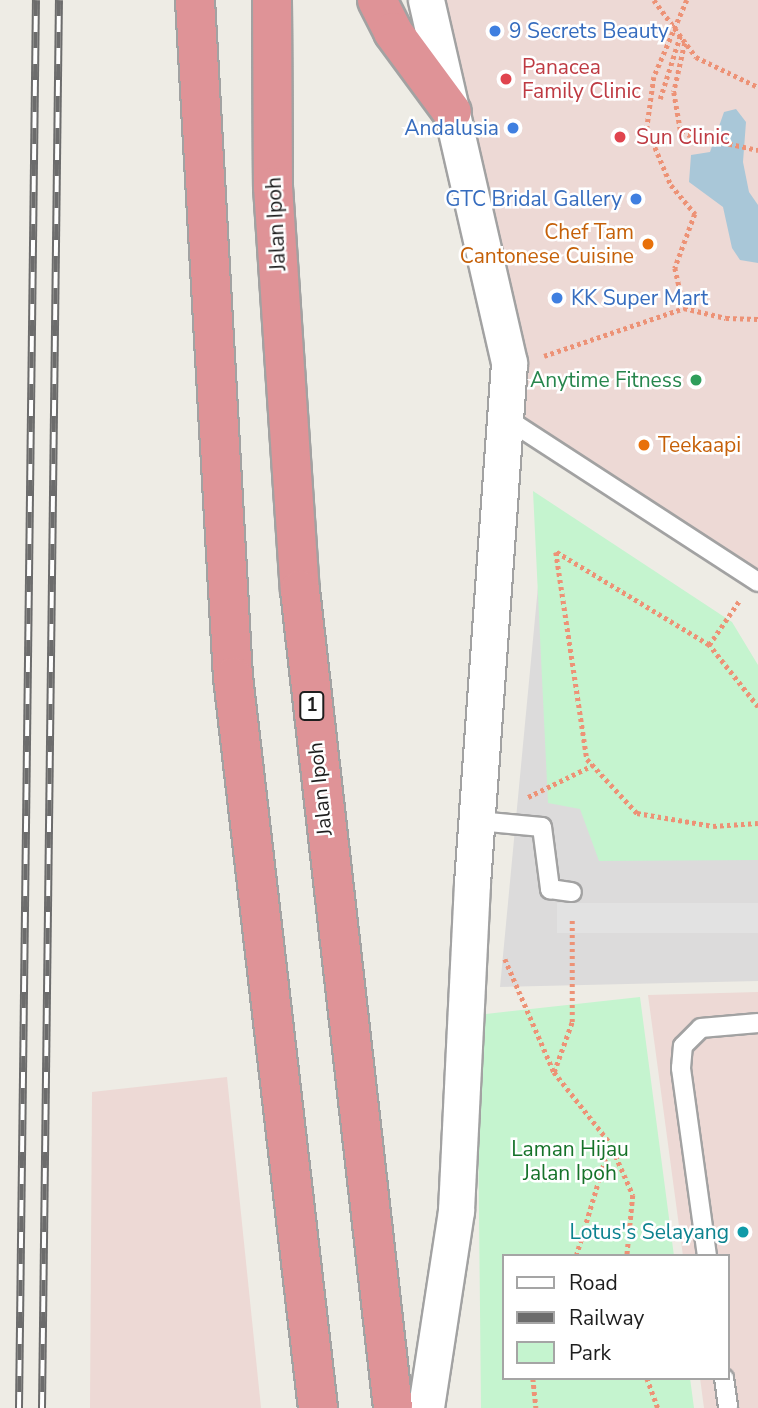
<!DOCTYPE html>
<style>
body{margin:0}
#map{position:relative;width:758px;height:1408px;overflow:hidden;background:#eeece5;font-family:"Nunito Sans",sans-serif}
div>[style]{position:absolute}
.residential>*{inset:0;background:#dcdbdb}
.commercial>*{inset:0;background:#edd9d5}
.park>*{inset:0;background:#c5f4cf}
.parking>*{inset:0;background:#e2e2e2;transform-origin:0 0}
.water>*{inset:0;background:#a9c7d8}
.path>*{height:4.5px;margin-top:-2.25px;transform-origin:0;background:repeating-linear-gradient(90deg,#ed9276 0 3.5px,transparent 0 7px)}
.roads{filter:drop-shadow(2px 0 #a2a2a2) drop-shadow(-2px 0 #a2a2a2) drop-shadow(0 2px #a2a2a2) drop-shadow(0 -2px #a2a2a2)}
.lane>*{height:18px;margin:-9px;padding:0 9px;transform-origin:9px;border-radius:9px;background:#fff}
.street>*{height:35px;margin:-17.5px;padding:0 17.5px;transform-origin:17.5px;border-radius:17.5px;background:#fff}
.highway>*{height:38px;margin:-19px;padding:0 19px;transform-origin:19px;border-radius:19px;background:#df9397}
.rail>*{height:8px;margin-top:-4px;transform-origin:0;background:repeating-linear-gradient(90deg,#fff 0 16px,#6c6c6c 0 32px);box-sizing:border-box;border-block:2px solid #6c6c6c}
.dots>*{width:19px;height:19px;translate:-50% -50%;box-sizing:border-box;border:4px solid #fff;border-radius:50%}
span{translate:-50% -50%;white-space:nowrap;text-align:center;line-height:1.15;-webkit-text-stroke:5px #fff;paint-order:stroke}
.shield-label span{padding:2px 5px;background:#fff;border:2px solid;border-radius:5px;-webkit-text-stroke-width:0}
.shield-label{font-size:19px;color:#1e1e1e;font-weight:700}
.shop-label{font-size:21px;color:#366cbe}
.left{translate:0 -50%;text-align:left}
.right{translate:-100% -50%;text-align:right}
.health-label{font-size:21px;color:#be3a42}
.street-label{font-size:21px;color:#1e1e1e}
.food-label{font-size:21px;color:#c56008}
.leisure-label{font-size:21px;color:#27864d}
.park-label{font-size:21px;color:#157229}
.culture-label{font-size:21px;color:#0d838f}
.legend{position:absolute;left:502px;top:1254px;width:228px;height:126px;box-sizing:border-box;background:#fff;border:2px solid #a5a5a5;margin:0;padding:9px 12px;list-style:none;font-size:21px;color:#1e1e1e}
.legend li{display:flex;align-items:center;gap:14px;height:35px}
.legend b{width:35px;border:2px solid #a5a5a5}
</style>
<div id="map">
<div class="residential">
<i style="clip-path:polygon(545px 513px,758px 688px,758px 981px,500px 987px)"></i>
</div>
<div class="commercial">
<i style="clip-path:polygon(413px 0,758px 0,758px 582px,529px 433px)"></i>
<i style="clip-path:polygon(758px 992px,758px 1408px,704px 1408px,700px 1378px,728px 1378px,728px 1256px,683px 1256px,648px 995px)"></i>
<i style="clip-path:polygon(227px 1077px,261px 1408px,90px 1408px,92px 1092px)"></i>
</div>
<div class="park">
<i style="clip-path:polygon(533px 491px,732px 622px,758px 665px,758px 860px,599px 861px,580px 809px,548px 803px)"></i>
<i style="clip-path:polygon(640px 997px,674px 1256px,504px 1256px,504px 1378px,690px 1378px,694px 1408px,481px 1408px,477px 1015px)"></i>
</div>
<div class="parking">
<i style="left:758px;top:903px;width:30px;height:201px;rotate:90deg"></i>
</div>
<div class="water">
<i style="clip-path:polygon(736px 109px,746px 122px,743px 162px,749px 192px,758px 205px,758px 263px,740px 260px,732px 248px,723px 207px,689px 182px,691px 155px,710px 152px,724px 112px)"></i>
</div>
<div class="path">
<i style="left:654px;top:0;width:71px;rotate:53.6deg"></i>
<i style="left:696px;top:57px;width:69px;rotate:25.8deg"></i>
<i style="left:687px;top:0;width:84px;rotate:113.2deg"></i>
<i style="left:654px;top:77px;width:51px;rotate:97.8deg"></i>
<i style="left:647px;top:128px;width:62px;rotate:67.2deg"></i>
<i style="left:671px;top:185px;width:38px;rotate:50deg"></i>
<i style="left:695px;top:214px;width:58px;rotate:110.3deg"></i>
<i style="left:675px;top:268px;width:41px;rotate:77.3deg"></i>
<i style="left:684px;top:308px;width:43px;rotate:13.4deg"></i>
<i style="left:726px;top:318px;width:32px;rotate:2deg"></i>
<i style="left:685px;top:43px;width:50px;rotate:102.7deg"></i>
<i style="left:674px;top:92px;width:42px;rotate:80.3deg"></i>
<i style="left:681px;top:133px;width:79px;rotate:12.4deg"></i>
<i style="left:660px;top:99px;width:66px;rotate:-72.4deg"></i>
<i style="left:544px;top:356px;width:148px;rotate:-18.9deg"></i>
<i style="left:709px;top:645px;width:53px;rotate:-55.7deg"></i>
<i style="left:758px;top:707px;width:79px;rotate:-128.3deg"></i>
<i style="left:709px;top:645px;width:179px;rotate:-148.7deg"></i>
<i style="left:556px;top:552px;width:209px;rotate:81.5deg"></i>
<i style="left:587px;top:759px;width:74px;rotate:47.2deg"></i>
<i style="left:637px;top:813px;width:77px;rotate:9.7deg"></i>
<i style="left:713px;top:826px;width:45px;rotate:-3.8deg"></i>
<i style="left:528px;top:797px;width:72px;rotate:-26.2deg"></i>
<i style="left:505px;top:959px;width:123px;rotate:66.6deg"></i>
<i style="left:554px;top:1072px;width:90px;rotate:51.7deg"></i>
<i style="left:610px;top:1143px;width:57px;rotate:66.1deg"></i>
<i style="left:633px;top:1195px;width:61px;rotate:95.6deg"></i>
<i style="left:554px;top:1072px;width:53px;rotate:-70.2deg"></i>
<i style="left:572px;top:1022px;width:103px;rotate:-90deg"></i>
<i style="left:576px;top:1256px;width:118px;rotate:-73.3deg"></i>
<i style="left:533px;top:1378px;width:30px;rotate:84deg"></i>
<i style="left:647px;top:1378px;width:32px;rotate:70deg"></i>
</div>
<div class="roads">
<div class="lane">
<i style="left:504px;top:417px;width:303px;rotate:33deg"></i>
<i style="left:478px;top:821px;width:64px;rotate:5.4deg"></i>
<i style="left:542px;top:827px;width:63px;rotate:82.6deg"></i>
<i style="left:550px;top:889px;width:22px;rotate:8deg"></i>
<i style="left:707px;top:1256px;width:190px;rotate:-97.9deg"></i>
<i style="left:681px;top:1068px;width:22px;rotate:-85deg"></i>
<i style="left:683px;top:1046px;width:25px;rotate:-45deg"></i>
<i style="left:701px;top:1028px;width:57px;rotate:-5deg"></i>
<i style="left:724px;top:1378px;width:30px;rotate:82deg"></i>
</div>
<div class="street">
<i style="left:426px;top:0;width:372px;rotate:77.1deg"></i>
<i style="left:509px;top:363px;width:521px;rotate:94.07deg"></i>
<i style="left:472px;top:883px;width:328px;rotate:92.8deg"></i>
<i style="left:456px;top:1211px;width:199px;rotate:98.7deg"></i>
</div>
<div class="highway">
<i style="left:195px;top:0;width:678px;rotate:86.79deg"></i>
<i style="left:233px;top:677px;width:736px;rotate:83.37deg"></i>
<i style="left:272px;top:0;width:187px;rotate:89.7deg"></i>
<i style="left:273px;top:187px;width:404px;rotate:86.2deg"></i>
<i style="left:300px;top:590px;width:823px;rotate:83.51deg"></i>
<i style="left:377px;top:0;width:36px;rotate:63deg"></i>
<i style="left:393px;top:32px;width:99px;rotate:53.6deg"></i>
</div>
</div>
<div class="rail">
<i style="left:19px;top:1408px;width:1408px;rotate:-89.31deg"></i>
<i style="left:42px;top:1408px;width:1408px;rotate:-89.31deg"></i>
</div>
<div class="dots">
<i style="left:495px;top:31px;background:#3f7fe0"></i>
<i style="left:506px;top:79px;background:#e0444e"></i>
<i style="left:513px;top:128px;background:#3f7fe0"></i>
<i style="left:620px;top:137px;background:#e0444e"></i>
<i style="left:636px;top:199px;background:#3f7fe0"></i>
<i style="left:648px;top:244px;background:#e8710a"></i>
<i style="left:557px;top:298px;background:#3f7fe0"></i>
<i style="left:696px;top:380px;background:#2e9e5b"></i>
<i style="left:644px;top:445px;background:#e8710a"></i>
<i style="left:743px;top:1232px;background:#0f9aa8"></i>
</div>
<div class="shield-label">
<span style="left:312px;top:706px">1</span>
</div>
<div class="shop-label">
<span class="left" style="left:509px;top:31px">9 Secrets Beauty</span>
<span class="right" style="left:499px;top:128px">Andalusia</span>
<span class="right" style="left:622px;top:199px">GTC Bridal Gallery</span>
<span class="left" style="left:571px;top:298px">KK Super Mart</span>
</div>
<div class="health-label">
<span class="left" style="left:522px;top:79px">Panacea<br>Family Clinic</span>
<span class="left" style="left:636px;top:137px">Sun Clinic</span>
</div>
<div class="street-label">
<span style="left:276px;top:224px;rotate:-93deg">Jalan Ipoh</span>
<span style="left:320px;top:789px;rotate:-96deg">Jalan Ipoh</span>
</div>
<div class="food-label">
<span class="right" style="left:634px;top:244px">Chef Tam<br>Cantonese Cuisine</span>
<span class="left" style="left:658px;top:445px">Teekaapi</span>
</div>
<div class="leisure-label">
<span class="right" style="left:682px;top:380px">Anytime Fitness</span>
</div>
<div class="park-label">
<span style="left:570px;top:1161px">Laman Hijau<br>Jalan Ipoh</span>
</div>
<div class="culture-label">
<span class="right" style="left:729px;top:1232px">Lotus's Selayang</span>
</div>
<ul class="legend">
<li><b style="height:9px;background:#fff"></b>Road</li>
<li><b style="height:9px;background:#6c6c6c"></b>Railway</li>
<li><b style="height:19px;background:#c5f4cf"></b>Park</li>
</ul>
</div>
